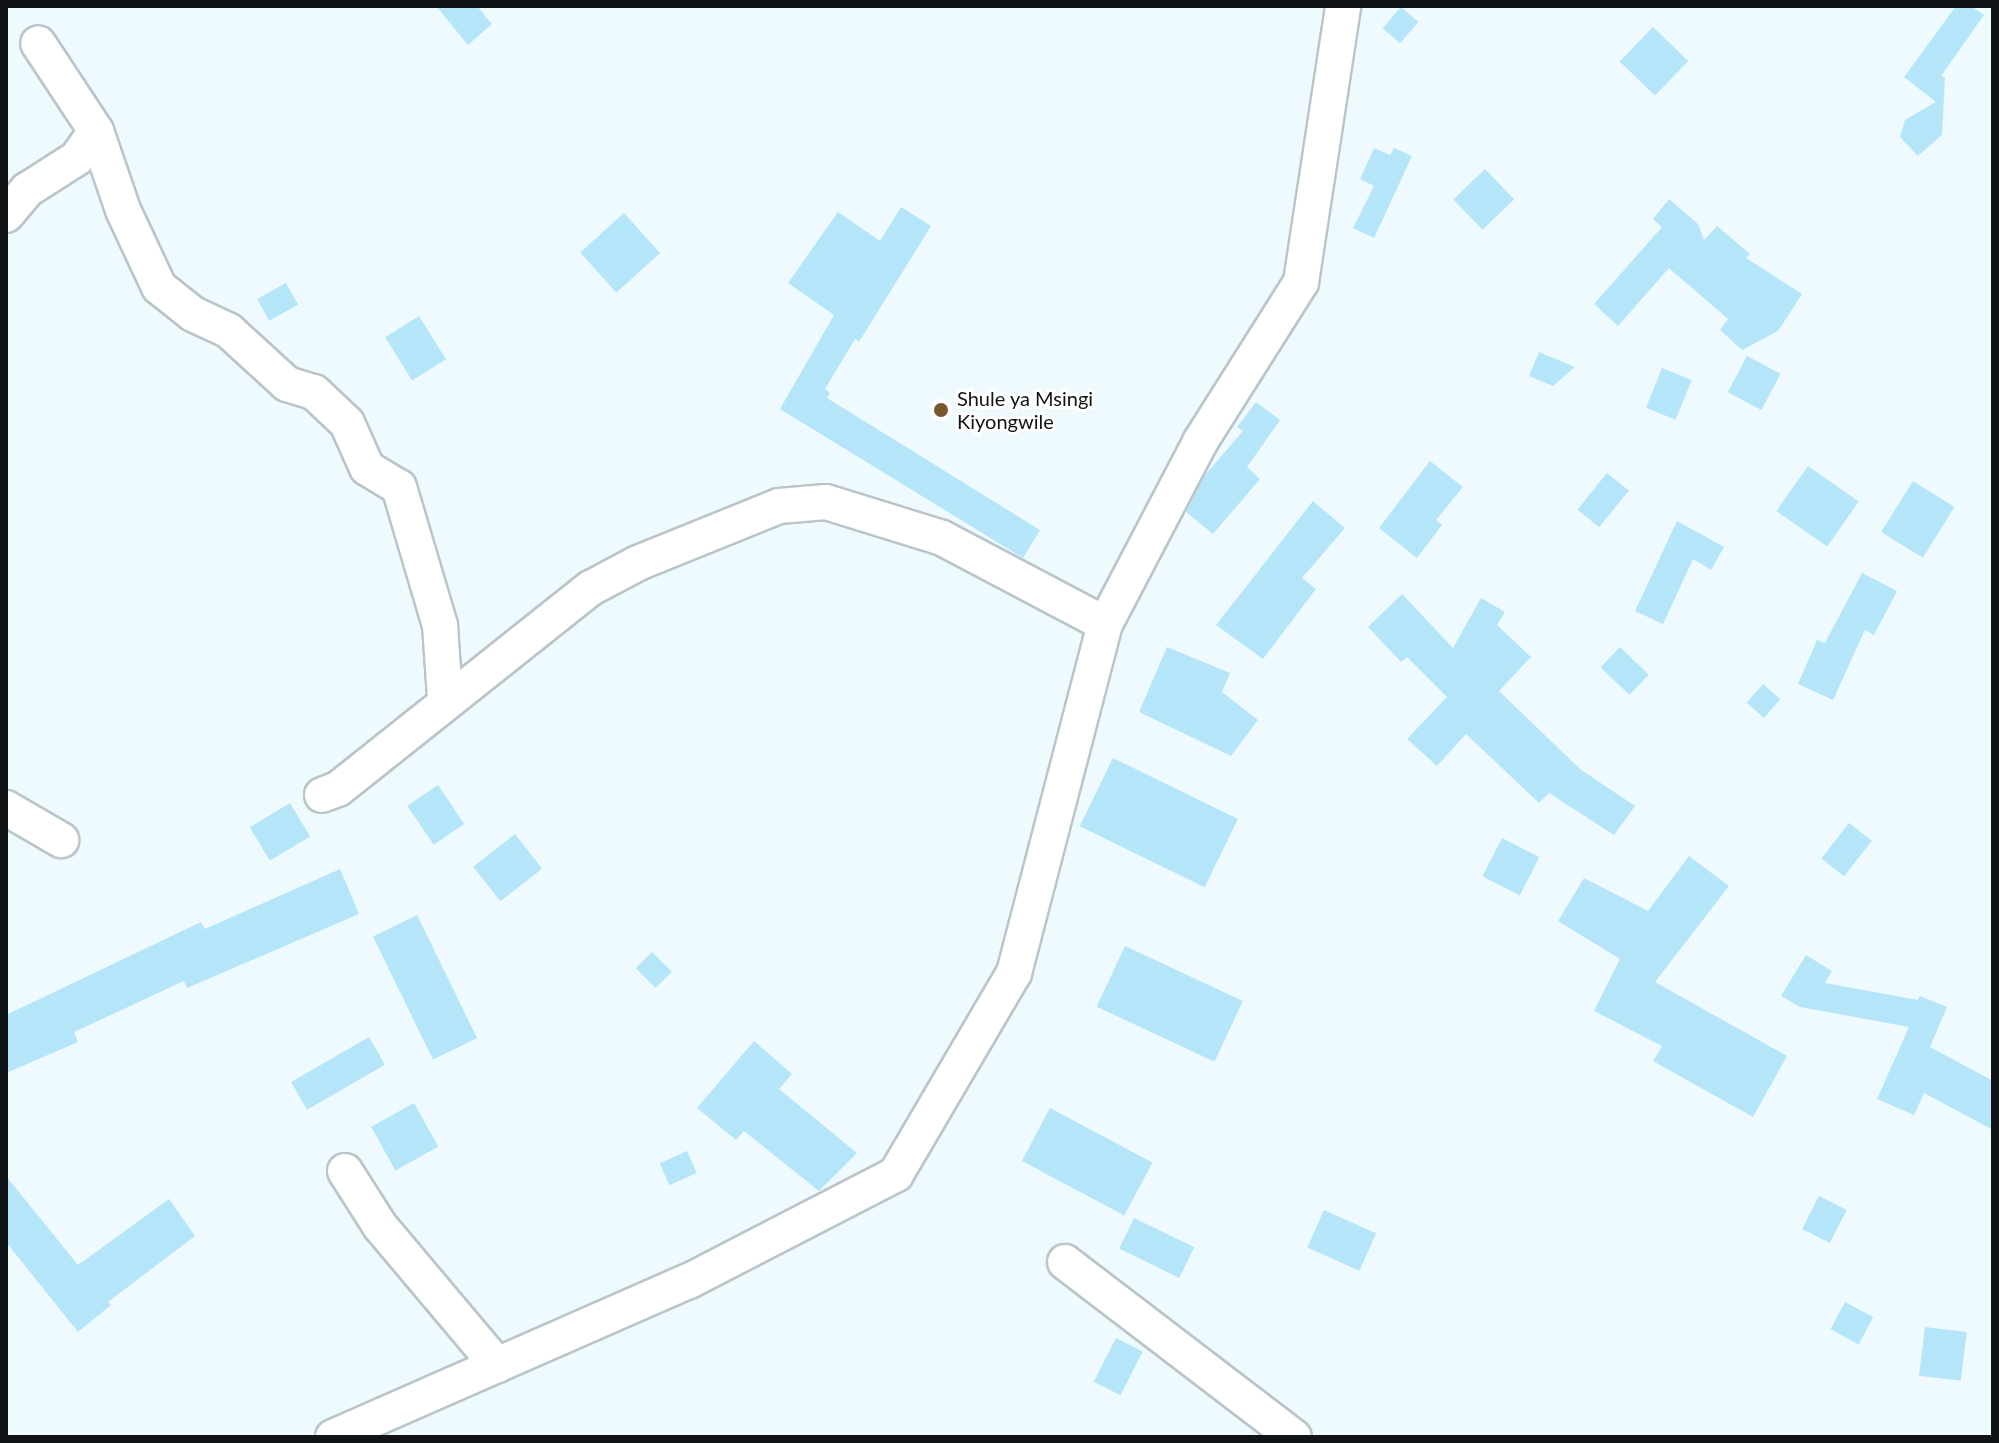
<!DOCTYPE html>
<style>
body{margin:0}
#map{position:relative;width:1999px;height:1443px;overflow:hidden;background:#effaff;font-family:Lato,sans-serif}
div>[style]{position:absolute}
.building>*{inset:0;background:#b5e5f8;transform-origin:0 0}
.roads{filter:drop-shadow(2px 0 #bac5c9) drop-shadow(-2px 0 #bac5c9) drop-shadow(0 2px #bac5c9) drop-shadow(0 -2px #bac5c9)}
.street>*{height:34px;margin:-17px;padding:0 17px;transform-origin:17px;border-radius:17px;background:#fff}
.dots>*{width:22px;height:22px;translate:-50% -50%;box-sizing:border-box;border:4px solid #fff;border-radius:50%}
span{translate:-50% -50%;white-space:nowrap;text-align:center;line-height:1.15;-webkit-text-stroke:6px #fff;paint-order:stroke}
.poi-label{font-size:20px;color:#101416}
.left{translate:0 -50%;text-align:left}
.frame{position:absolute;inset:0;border:8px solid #101416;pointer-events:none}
</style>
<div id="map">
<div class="building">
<i style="clip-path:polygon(436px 6px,477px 6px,492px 24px,468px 45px)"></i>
<i style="clip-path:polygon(1956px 6px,1971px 6px,1984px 15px,1941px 76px,1945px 78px,1942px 135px,1918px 156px,1900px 137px,1905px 120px,1936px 102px,1904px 77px)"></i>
<i style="left:1401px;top:7px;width:23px;height:28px;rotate:41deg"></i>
<i style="left:1653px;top:27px;width:49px;height:48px;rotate:44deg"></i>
<i style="clip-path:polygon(1374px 148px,1390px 155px,1394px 148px,1412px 156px,1374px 238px,1353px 228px,1374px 186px,1360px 179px)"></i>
<i style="left:1485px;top:169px;width:42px;height:44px;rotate:46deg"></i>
<i style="clip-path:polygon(1669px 199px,1698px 224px,1704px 240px,1717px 226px,1750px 254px,1746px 258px,1802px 294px,1778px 331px,1742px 350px,1720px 330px,1728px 319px,1669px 268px,1618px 326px,1594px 304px,1662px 227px,1653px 219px)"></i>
<i style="clip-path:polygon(901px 207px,931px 226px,859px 342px,855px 339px,825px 389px,830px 393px,827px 398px,1040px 530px,1023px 558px,780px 409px,834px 315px,788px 283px,838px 212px,880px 241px)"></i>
<i style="left:624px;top:213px;width:54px;height:59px;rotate:48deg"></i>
<i style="left:286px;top:283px;width:25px;height:33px;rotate:61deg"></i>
<i style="left:419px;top:316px;width:51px;height:40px;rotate:58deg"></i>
<i style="clip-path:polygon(1539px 352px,1575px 367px,1553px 386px,1529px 376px)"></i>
<i style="left:1747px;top:356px;width:38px;height:41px;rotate:28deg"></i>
<i style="left:1662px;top:368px;width:32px;height:43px;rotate:22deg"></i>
<i style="clip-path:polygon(1256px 402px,1280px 420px,1247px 467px,1260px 479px,1213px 534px,1186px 512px,1205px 475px,1243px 431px,1237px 427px)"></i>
<i style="clip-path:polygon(1430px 461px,1463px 487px,1436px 520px,1442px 525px,1417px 558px,1379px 528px)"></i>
<i style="left:1808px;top:466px;width:62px;height:55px;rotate:35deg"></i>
<i style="left:1607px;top:473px;width:28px;height:47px;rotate:39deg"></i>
<i style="left:1913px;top:481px;width:49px;height:60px;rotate:32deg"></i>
<i style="clip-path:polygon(1313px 501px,1345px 528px,1302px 578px,1316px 589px,1263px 659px,1216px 625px)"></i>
<i style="clip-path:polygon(1677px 521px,1724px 547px,1711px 570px,1693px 559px,1663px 624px,1635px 611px)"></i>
<i style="clip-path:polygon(1862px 573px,1897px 591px,1874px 635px,1865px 630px,1833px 700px,1798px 684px,1817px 640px,1825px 643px)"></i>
<i style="clip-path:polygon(1402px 594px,1453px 648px,1481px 598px,1505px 612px,1497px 625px,1531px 657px,1499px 691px,1580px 769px,1635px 806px,1614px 835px,1549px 793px,1539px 803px,1466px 734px,1437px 766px,1407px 739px,1447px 697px,1407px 657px,1401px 662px,1368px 627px)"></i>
<i style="clip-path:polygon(1167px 647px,1230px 673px,1222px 692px,1258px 720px,1231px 756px,1139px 712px)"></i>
<i style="left:1620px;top:647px;width:40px;height:28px;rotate:44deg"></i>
<i style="left:1763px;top:684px;width:23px;height:25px;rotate:41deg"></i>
<i style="left:1113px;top:758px;width:139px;height:76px;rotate:26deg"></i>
<i style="left:438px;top:785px;width:47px;height:37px;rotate:56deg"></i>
<i style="left:290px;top:803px;width:39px;height:47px;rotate:59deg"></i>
<i style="left:1849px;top:823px;width:29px;height:45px;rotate:38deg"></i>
<i style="left:515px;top:834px;width:44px;height:53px;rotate:52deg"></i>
<i style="left:1502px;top:838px;width:42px;height:43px;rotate:27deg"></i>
<i style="clip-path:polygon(1689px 856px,1729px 886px,1655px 982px,1787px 1056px,1753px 1117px,1653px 1061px,1662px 1046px,1594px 1011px,1620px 959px,1558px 921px,1584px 878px,1648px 911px)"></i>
<i style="clip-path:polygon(340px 869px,359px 914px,187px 988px,184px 981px,74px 1032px,78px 1042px,6px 1073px,6px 1015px,201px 922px,205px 929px)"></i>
<i style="left:417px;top:915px;width:137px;height:49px;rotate:64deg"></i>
<i style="left:1125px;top:946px;width:130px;height:67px;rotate:25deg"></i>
<i style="left:652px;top:952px;width:28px;height:23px;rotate:45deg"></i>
<i style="clip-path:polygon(1806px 955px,1832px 971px,1825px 983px,1918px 1000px,1920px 996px,1947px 1007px,1930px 1047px,1993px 1081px,1993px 1130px,1924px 1093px,1914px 1115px,1877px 1099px,1909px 1027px,1800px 1007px,1781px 996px)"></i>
<i style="left:369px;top:1037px;width:32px;height:90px;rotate:60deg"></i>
<i style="clip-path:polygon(754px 1041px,792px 1074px,779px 1089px,857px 1153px,819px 1191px,744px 1131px,736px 1140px,697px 1108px)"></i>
<i style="left:414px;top:1103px;width:50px;height:49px;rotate:61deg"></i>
<i style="left:1050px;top:1108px;width:116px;height:60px;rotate:28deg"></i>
<i style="left:687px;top:1151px;width:24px;height:30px;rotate:66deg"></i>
<i style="clip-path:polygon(6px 1176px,78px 1265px,169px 1199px,195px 1236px,108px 1302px,111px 1305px,78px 1332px,6px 1242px)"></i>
<i style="left:1819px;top:1196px;width:31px;height:37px;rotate:27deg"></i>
<i style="left:1324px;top:1210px;width:57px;height:41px;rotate:24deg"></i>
<i style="left:1134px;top:1218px;width:67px;height:34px;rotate:26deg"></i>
<i style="left:1845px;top:1302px;width:32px;height:31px;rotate:28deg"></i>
<i style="left:1925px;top:1327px;width:42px;height:49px;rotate:7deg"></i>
<i style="left:1116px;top:1338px;width:30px;height:49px;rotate:27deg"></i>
</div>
<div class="roads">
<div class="street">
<i style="left:96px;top:131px;width:83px;rotate:71.1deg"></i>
<i style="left:123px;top:210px;width:85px;rotate:64.9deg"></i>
<i style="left:159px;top:287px;width:43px;rotate:38.5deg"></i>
<i style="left:193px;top:314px;width:40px;rotate:25deg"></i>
<i style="left:229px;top:331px;width:79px;rotate:42.4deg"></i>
<i style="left:287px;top:384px;width:28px;rotate:17deg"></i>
<i style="left:314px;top:392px;width:45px;rotate:43.2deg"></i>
<i style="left:347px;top:423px;width:49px;rotate:66deg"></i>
<i style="left:367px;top:468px;width:37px;rotate:31deg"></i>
<i style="left:399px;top:487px;width:144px;rotate:73.5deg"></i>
<i style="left:440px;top:625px;width:74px;rotate:86.1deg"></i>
<i style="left:6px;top:215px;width:33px;rotate:-50deg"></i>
<i style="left:27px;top:190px;width:59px;rotate:-32.6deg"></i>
<i style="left:77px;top:158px;width:33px;rotate:-55deg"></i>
<i style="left:96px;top:131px;width:105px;rotate:-123.4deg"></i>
<i style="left:322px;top:795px;width:17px;rotate:-21deg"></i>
<i style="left:338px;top:789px;width:323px;rotate:-38.5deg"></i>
<i style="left:591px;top:588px;width:53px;rotate:-28deg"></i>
<i style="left:638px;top:563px;width:152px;rotate:-22deg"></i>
<i style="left:779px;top:506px;width:47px;rotate:-4.9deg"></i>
<i style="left:826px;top:502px;width:121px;rotate:17.2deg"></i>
<i style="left:942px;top:538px;width:184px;rotate:27.8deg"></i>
<i style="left:6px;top:808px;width:64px;rotate:30.2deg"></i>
<i style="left:345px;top:1171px;width:65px;rotate:57.5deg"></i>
<i style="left:380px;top:1226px;width:182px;rotate:49.9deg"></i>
<i style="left:1065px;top:1262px;width:288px;rotate:37.4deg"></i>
<i style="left:333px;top:1437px;width:389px;rotate:-23.7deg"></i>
<i style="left:689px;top:1281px;width:233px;rotate:-27.3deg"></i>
<i style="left:896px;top:1174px;width:233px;rotate:-59.6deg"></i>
<i style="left:1014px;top:973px;width:361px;rotate:-75.4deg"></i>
<i style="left:1105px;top:624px;width:205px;rotate:-62.4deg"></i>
<i style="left:1200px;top:442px;width:189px;rotate:-57.7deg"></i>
<i style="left:1301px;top:282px;width:279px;rotate:-81.3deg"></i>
</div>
</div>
<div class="dots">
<i style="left:941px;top:410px;background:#77572d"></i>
</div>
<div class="poi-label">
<span class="left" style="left:957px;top:410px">Shule ya Msingi<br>Kiyongwile</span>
</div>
<div class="frame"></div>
</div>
